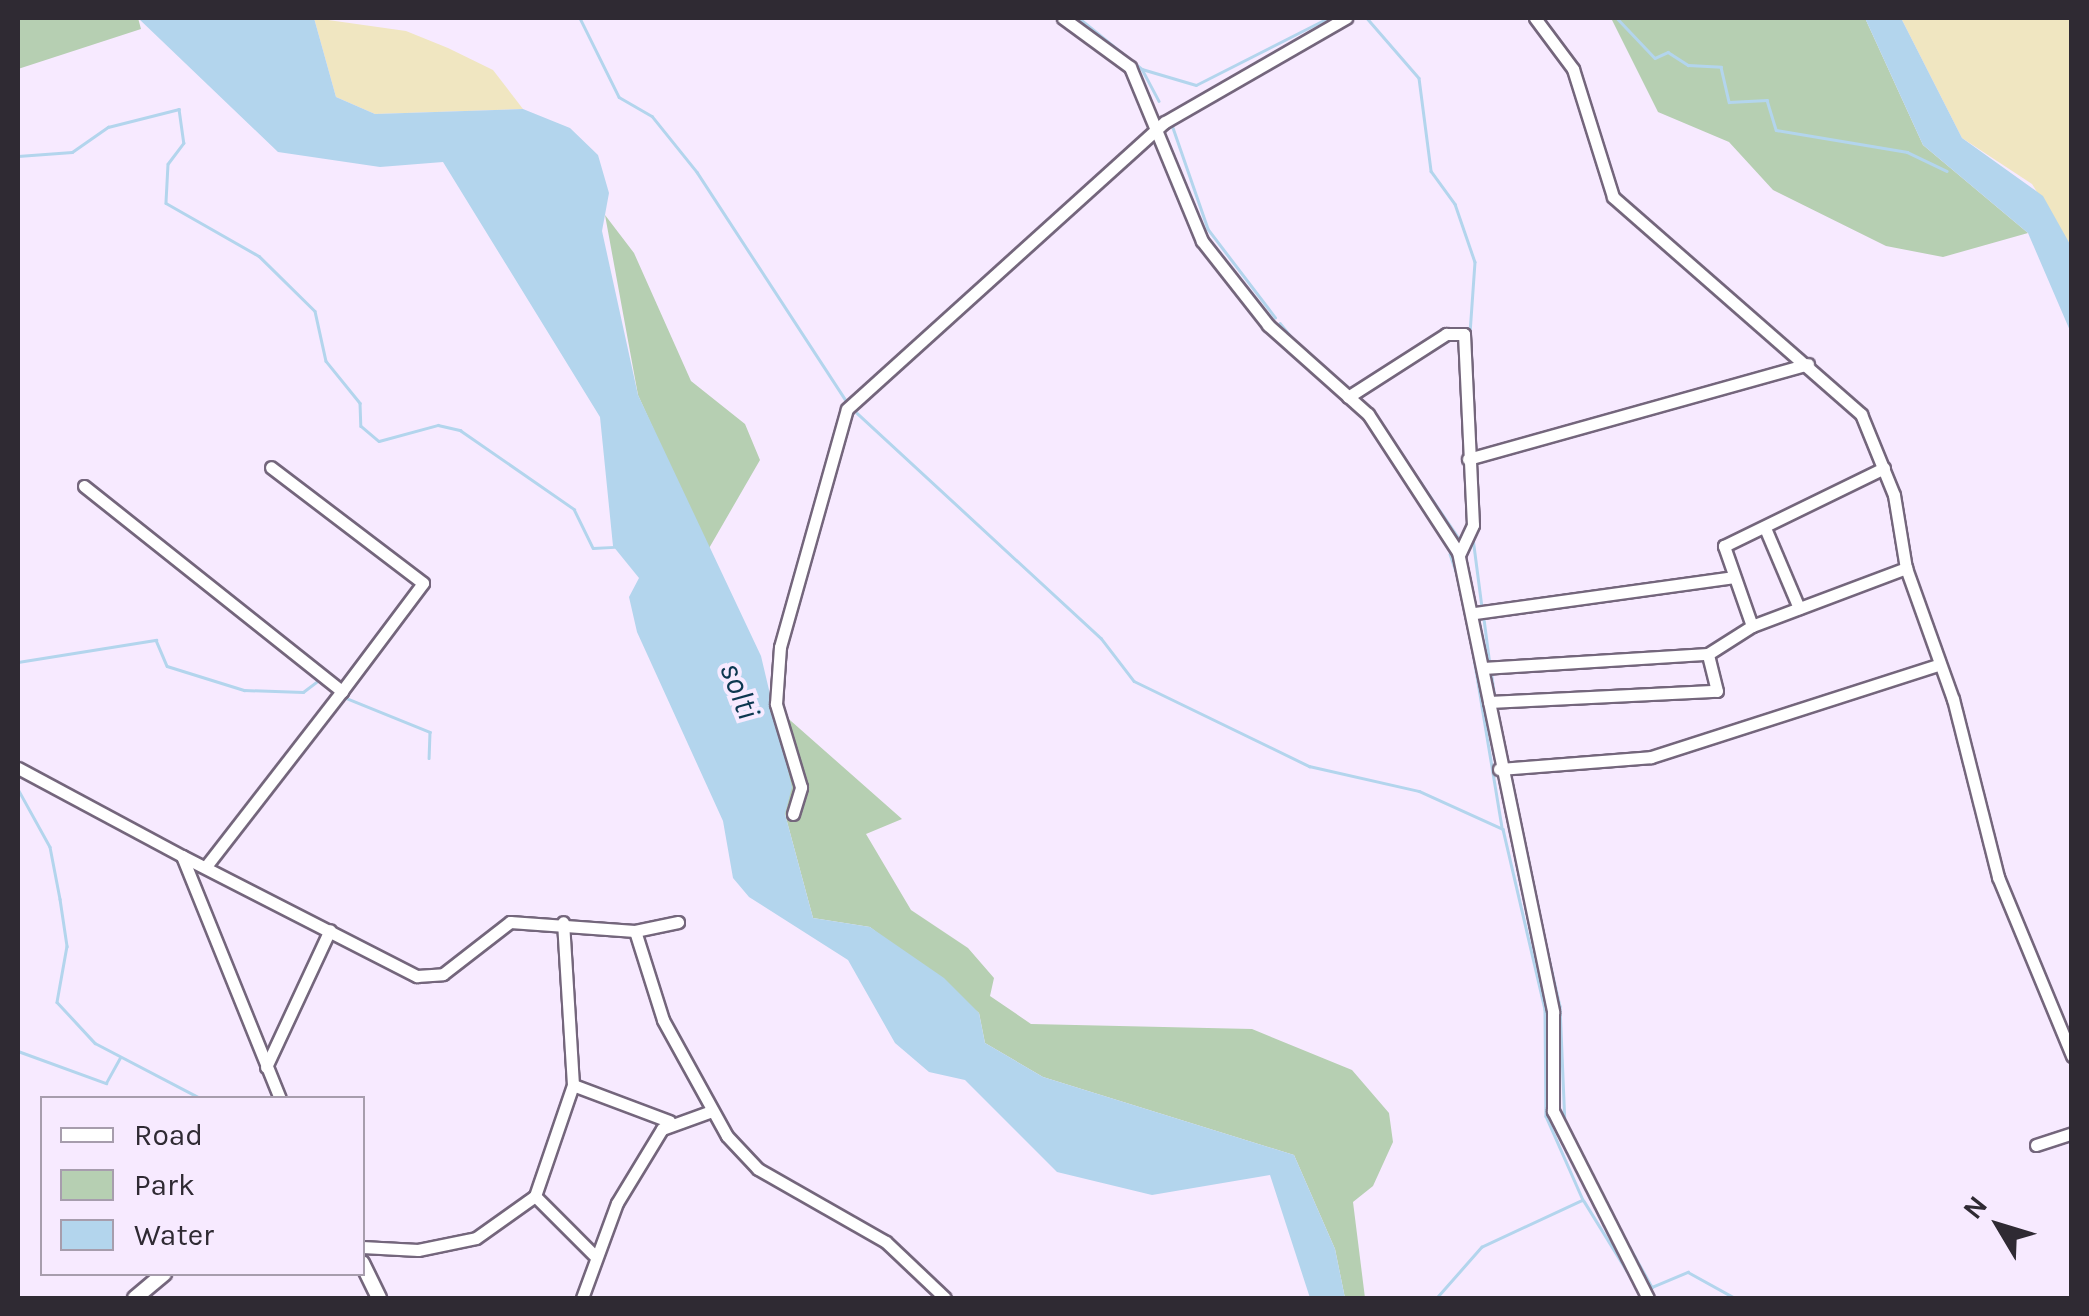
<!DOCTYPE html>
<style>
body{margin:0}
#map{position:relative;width:2089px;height:1316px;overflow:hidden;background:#f7eaff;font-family:Karla,sans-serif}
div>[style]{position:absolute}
.green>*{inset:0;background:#b6cfb2}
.sand>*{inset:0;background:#f0e6c1}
.water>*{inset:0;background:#b3d5ed}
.stream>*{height:2.5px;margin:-1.25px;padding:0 1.25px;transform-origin:1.25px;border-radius:1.25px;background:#b3d5ed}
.roads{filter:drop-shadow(2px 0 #74667c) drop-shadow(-2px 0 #74667c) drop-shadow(0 2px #74667c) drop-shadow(0 -2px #74667c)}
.minor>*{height:11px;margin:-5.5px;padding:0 5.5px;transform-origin:5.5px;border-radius:5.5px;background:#fff}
.tertiary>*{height:14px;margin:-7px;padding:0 7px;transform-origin:7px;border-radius:7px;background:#fff}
span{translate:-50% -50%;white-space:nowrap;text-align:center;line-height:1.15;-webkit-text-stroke:8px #f7eaff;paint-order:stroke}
.water-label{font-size:32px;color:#0c3750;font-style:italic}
.frame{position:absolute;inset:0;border:20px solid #2f2a33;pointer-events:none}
.legend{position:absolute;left:40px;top:1096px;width:325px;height:180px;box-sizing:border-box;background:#f7eaff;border:2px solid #a79dad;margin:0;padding:12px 18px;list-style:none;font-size:30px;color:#2f2a33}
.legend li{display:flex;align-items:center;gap:20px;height:50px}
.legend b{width:50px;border:2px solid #a79dad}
.north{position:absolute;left:1949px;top:1176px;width:100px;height:100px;-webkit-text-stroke:8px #f7eaff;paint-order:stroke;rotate:308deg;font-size:28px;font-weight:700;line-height:40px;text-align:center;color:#2f2a33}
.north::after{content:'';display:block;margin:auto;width:35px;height:45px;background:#2f2a33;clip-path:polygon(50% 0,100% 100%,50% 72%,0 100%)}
</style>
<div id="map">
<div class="green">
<i style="clip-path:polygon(18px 18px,138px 18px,141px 29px,18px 69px)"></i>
<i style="clip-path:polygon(1611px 18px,1865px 18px,1923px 145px,2028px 233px,1943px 257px,1886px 246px,1773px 190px,1729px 142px,1658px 112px)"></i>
<i style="clip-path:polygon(605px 215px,634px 253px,691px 381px,745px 424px,760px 460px,708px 550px,638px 395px)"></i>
<i style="clip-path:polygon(774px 706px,902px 819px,866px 834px,911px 910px,968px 948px,994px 978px,990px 996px,1031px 1024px,1252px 1029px,1352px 1070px,1389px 1113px,1393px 1142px,1373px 1186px,1353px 1202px,1365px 1298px,1345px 1298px,1335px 1249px,1294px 1155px,1043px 1077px,985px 1043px,979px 1013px,870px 927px,813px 918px,785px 814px)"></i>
</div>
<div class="sand">
<i style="clip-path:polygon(314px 18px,406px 31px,448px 48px,493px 70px,523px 109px,375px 114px,336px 97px)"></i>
<i style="clip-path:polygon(1901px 18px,2071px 18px,2071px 246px,2032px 184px,1962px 138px)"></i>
</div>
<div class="water">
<i style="clip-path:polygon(138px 18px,314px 18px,336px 97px,375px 114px,523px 109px,570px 128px,598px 155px,609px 193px,602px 231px,638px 395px,761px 656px,792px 787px,785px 814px,813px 918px,870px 927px,944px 978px,979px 1013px,985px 1043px,1043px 1077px,1294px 1155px,1335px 1249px,1345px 1298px,1310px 1298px,1270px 1175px,1152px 1195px,1057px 1172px,965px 1080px,929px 1072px,895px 1043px,848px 960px,749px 897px,733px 878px,723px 821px,637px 632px,629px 597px,639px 578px,613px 546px,600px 417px,443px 162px,380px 167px,278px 152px)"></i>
<i style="clip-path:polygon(1865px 18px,1901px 18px,1962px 138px,2043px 196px,2071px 246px,2071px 333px,2028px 233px,1923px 145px)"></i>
</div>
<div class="stream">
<i style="left:580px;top:18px;width:88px;rotate:63.7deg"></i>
<i style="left:619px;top:97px;width:38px;rotate:30deg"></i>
<i style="left:652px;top:116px;width:72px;rotate:51.2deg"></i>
<i style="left:697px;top:172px;width:275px;rotate:56.9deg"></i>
<i style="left:1079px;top:18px;width:81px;rotate:39deg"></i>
<i style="left:1142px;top:69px;width:36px;rotate:62deg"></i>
<i style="left:1367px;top:18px;width:79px;rotate:49.1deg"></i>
<i style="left:1419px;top:78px;width:94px;rotate:82.6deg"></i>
<i style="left:1431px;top:171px;width:41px;rotate:54deg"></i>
<i style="left:1455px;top:204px;width:61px;rotate:71deg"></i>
<i style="left:1475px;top:262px;width:85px;rotate:94deg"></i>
<i style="left:1617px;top:18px;width:55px;rotate:46.5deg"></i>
<i style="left:1655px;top:58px;width:14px;rotate:-25deg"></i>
<i style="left:1668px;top:52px;width:24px;rotate:33deg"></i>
<i style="left:1688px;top:65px;width:33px;rotate:3deg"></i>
<i style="left:1721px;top:67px;width:36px;rotate:77deg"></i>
<i style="left:1729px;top:102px;width:38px;rotate:-3deg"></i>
<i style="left:1767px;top:100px;width:31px;rotate:73deg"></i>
<i style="left:1776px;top:130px;width:133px;rotate:9.5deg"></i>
<i style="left:1907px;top:152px;width:44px;rotate:25.4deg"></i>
<i style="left:1142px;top:69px;width:56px;rotate:16.5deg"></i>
<i style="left:1196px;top:85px;width:148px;rotate:-26.9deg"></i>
<i style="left:1171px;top:122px;width:113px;rotate:70.9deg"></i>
<i style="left:1208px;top:229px;width:111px;rotate:52.7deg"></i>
<i style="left:18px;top:156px;width:54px;rotate:-4.2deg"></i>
<i style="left:72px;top:152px;width:44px;rotate:-34.8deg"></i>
<i style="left:108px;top:127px;width:73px;rotate:-14.2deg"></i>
<i style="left:179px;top:109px;width:34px;rotate:82deg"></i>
<i style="left:184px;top:143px;width:26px;rotate:127deg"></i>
<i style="left:168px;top:164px;width:39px;rotate:93deg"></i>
<i style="left:166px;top:203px;width:107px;rotate:29.7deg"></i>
<i style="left:259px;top:256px;width:78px;rotate:44.5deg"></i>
<i style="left:315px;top:311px;width:51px;rotate:77.6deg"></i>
<i style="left:326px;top:361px;width:54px;rotate:51deg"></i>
<i style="left:360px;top:403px;width:23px;rotate:88deg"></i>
<i style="left:361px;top:426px;width:23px;rotate:40deg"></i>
<i style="left:379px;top:441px;width:61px;rotate:-15.2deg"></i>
<i style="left:438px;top:425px;width:23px;rotate:13deg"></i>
<i style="left:460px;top:430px;width:139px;rotate:34.7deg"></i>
<i style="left:574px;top:509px;width:43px;rotate:64deg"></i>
<i style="left:593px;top:548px;width:21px;rotate:-3deg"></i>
<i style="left:1280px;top:323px;width:28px;rotate:51deg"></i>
<i style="left:1324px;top:367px;width:35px;rotate:40deg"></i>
<i style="left:857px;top:413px;width:332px;rotate:42.7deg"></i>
<i style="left:1101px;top:638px;width:54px;rotate:52.5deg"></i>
<i style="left:1134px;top:681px;width:195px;rotate:25.9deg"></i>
<i style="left:1309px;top:766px;width:113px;rotate:12.8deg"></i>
<i style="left:1419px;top:791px;width:92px;rotate:24.3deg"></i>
<i style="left:1503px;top:829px;width:185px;rotate:76.9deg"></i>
<i style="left:1545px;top:1009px;width:107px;rotate:89.5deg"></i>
<i style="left:1546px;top:1116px;width:92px;rotate:66.2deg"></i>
<i style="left:1583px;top:1200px;width:111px;rotate:155deg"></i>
<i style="left:1482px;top:1247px;width:68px;rotate:131.4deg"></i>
<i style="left:1375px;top:415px;width:151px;rotate:55.8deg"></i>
<i style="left:1473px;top:538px;width:70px;rotate:82.6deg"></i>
<i style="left:1450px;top:554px;width:18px;rotate:71deg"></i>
<i style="left:1484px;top:619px;width:46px;rotate:82.6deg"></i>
<i style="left:1473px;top:652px;width:177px;rotate:80.6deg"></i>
<i style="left:18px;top:662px;width:140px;rotate:-9.1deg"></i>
<i style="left:156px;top:640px;width:28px;rotate:67deg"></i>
<i style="left:167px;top:666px;width:81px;rotate:17.3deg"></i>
<i style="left:244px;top:690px;width:59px;rotate:1.9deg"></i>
<i style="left:303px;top:692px;width:20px;rotate:-37deg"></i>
<i style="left:1491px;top:670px;width:27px;rotate:82deg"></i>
<i style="left:341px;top:696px;width:96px;rotate:22deg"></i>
<i style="left:430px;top:732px;width:26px;rotate:92deg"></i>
<i style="left:18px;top:789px;width:66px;rotate:61.1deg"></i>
<i style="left:50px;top:847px;width:53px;rotate:79.1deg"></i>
<i style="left:60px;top:899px;width:48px;rotate:81.5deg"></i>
<i style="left:67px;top:946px;width:57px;rotate:100.1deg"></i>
<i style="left:57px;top:1002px;width:56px;rotate:47.2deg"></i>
<i style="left:95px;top:1043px;width:119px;rotate:27.6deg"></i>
<i style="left:1532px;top:885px;width:124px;rotate:77deg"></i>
<i style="left:1560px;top:1006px;width:117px;rotate:87.6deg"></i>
<i style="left:18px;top:1051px;width:94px;rotate:20deg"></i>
<i style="left:106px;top:1083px;width:29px;rotate:-61deg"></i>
<i style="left:1584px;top:1201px;width:92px;rotate:58.4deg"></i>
<i style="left:1619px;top:1228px;width:68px;rotate:60.8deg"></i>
<i style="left:1652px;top:1287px;width:39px;rotate:-23deg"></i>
<i style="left:1688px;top:1272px;width:54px;rotate:29deg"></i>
</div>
<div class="roads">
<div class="minor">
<i style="left:1063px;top:18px;width:83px;rotate:36.2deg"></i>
<i style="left:1130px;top:67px;width:188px;rotate:67.5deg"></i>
<i style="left:1202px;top:241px;width:107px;rotate:51.8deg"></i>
<i style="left:1268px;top:325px;width:134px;rotate:41.7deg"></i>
<i style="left:1368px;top:414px;width:165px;rotate:56.9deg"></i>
<i style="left:1458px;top:552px;width:470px;rotate:78.3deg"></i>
<i style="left:1553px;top:1012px;width:99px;rotate:90deg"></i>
<i style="left:1553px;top:1111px;width:210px;rotate:63.1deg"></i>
<i style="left:1535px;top:18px;width:64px;rotate:53.3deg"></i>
<i style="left:1573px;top:69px;width:134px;rotate:72.6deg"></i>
<i style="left:1613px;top:197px;width:330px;rotate:41.2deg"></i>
<i style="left:1861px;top:414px;width:87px;rotate:67.8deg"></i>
<i style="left:1894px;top:495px;width:74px;rotate:80.7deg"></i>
<i style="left:1906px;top:568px;width:139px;rotate:70.3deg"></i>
<i style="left:1953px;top:699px;width:184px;rotate:75.8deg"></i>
<i style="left:1998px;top:877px;width:194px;rotate:67.5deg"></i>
<i style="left:1348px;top:397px;width:117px;rotate:-32.7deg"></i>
<i style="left:1446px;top:334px;width:18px"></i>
<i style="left:1464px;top:334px;width:191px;rotate:87.3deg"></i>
<i style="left:1473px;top:525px;width:33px;rotate:115deg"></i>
<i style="left:1468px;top:459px;width:353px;rotate:-15.6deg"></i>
<i style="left:84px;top:486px;width:330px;rotate:38.5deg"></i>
<i style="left:342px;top:691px;width:135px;rotate:-53.1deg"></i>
<i style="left:423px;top:583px;width:191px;rotate:-142.7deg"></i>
<i style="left:1765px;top:528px;width:87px;rotate:67deg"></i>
<i style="left:1475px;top:613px;width:260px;rotate:-7.9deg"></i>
<i style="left:1752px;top:626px;width:85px;rotate:-109.3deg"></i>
<i style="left:1724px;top:546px;width:178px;rotate:-26deg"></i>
<i style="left:1483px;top:668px;width:225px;rotate:-3.6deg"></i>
<i style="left:1708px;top:654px;width:52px;rotate:-32.5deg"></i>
<i style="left:1752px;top:626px;width:165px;rotate:-20.6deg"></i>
<i style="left:1489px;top:702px;width:228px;rotate:-2.8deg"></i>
<i style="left:1717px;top:691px;width:38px;rotate:-104deg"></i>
<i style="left:18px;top:768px;width:186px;rotate:28.2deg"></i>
<i style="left:182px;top:856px;width:261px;rotate:68deg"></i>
<i style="left:1499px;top:769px;width:152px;rotate:-4.5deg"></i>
<i style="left:1651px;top:757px;width:298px;rotate:-17.8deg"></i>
<i style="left:793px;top:814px;width:28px;rotate:-73deg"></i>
<i style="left:801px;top:787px;width:87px;rotate:-106.8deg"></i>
<i style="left:776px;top:704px;width:57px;rotate:-86deg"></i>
<i style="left:780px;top:647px;width:247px;rotate:-74.3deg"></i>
<i style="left:847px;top:409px;width:428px;rotate:-42.1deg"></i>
<i style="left:1165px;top:122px;width:209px;rotate:-29.9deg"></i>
<i style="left:182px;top:856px;width:264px;rotate:27.1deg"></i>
<i style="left:417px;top:976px;width:26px;rotate:-4deg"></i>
<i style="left:443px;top:974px;width:85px;rotate:-37.8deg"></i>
<i style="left:510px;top:922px;width:125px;rotate:4.1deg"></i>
<i style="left:635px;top:931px;width:44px;rotate:-11.8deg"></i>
<i style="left:207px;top:865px;width:220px;rotate:-52.2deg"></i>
<i style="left:635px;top:931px;width:93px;rotate:72.5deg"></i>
<i style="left:663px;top:1020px;width:132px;rotate:61.1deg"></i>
<i style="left:727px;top:1136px;width:45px;rotate:46.8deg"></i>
<i style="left:758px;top:1169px;width:147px;rotate:29.7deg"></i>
<i style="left:886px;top:1242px;width:81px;rotate:43.5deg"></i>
<i style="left:266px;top:1067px;width:151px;rotate:-65deg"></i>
<i style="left:573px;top:1085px;width:103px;rotate:20.6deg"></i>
<i style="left:2036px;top:1145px;width:38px;rotate:-18deg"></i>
<i style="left:535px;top:1196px;width:83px;rotate:45deg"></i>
<i style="left:362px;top:1247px;width:56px;rotate:3.1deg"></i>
<i style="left:418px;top:1250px;width:59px;rotate:-11.7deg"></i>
<i style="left:476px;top:1238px;width:72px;rotate:-35.4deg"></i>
<i style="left:535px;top:1196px;width:117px;rotate:-71.1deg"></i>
<i style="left:573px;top:1085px;width:163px;rotate:-93.5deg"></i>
<i style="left:582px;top:1298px;width:101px;rotate:-69.8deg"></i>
<i style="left:617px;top:1203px;width:87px;rotate:-58.7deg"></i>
<i style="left:662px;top:1129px;width:50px;rotate:-19.9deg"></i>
</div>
<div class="tertiary">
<i style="left:362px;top:1263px;width:39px;rotate:64deg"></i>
<i style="left:135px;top:1298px;width:38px;rotate:-40deg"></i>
</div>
</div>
<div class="water-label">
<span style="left:739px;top:691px;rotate:69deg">solti</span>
</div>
<div class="frame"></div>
<ul class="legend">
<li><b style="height:12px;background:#fff"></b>Road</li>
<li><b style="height:28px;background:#b6cfb2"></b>Park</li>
<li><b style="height:28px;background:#b3d5ed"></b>Water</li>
</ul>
<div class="north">N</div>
</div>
